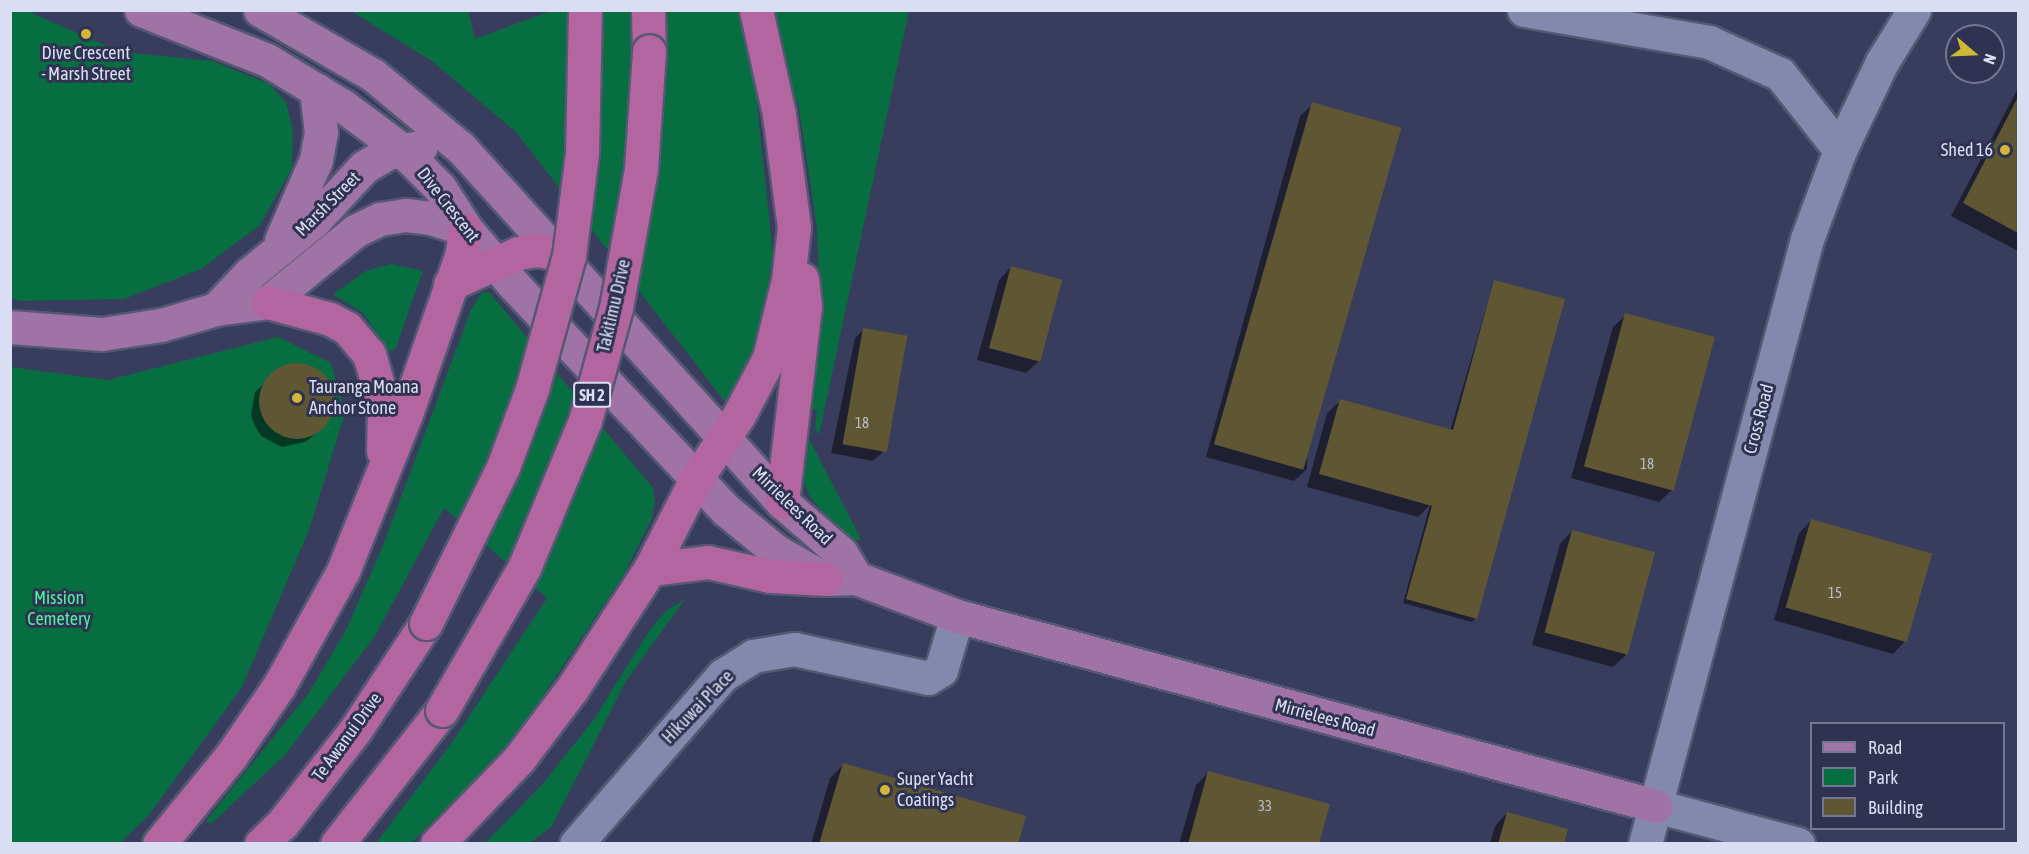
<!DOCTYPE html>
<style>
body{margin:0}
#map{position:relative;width:2029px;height:854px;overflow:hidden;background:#393d5d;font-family:"Asap Condensed",sans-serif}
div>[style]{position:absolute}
.green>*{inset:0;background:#076e42}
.shadow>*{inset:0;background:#0007}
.building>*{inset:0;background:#5f5733;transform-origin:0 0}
.round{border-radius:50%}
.roads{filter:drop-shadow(2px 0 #545873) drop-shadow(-2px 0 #545873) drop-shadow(0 2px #545873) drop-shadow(0 -2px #545873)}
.minor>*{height:33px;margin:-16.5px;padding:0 16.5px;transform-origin:16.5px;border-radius:16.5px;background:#8389ad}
.major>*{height:33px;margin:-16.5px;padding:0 16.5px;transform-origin:16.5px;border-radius:16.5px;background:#9f73a5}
.highway>*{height:33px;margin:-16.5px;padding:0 16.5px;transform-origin:16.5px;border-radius:16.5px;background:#b2659f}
.bridges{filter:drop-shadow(2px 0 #545873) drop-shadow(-2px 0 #545873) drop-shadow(0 2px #545873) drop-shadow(0 -2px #545873)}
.highway-bridge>*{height:33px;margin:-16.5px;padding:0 16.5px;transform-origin:16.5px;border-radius:16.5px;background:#b2659f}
.dots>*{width:16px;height:16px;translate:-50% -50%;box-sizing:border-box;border:3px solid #2f3351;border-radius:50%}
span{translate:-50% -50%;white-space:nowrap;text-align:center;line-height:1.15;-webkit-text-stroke:6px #2f3351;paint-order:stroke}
.number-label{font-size:15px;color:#bbbcc2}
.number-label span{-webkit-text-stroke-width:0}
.shield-label span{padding:2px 4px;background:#2f3351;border:2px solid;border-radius:4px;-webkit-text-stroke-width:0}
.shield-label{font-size:16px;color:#dadef2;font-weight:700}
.poi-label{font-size:18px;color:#dadef2}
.right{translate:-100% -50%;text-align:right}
.left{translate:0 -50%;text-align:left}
.street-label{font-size:18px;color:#dadef2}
.park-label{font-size:18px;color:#54ee9f}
.frame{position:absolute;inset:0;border:12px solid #dadef2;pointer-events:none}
.legend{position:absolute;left:1810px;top:722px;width:195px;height:108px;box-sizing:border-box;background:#2f3351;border:2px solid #737791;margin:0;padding:8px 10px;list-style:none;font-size:18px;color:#dadef2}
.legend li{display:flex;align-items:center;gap:12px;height:30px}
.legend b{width:30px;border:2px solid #737791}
.north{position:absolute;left:1945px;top:24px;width:60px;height:60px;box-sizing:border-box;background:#2f3351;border:2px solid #737791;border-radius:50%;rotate:109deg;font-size:16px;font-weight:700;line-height:24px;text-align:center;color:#dadef2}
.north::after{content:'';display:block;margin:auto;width:21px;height:27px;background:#d1b736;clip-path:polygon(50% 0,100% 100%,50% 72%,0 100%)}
</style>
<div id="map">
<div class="green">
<i style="clip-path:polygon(11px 10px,27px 11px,121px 52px,213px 61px,269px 84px,286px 102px,293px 132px,292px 168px,260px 225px,201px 269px,124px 299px,20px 301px,11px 298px)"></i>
<i style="clip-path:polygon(351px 11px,468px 11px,475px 39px,551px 11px,909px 11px,819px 435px,815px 428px,817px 410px,808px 408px,821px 336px,817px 228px,798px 102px,757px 105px,773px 254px,759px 342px,726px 403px,516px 132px,432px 61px)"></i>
<i style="clip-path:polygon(391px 264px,423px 271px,395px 350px,389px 351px,363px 313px,333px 294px,366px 271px)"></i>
<i style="clip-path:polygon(489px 292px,653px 488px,655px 503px,651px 520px,624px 574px,513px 741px,411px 843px,376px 843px,451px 744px,547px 598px,444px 508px,375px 636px,285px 755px,211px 824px,206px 821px,309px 693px,346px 630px,382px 548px,471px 310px,481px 293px)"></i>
<i style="clip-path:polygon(278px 337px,331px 363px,345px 413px,309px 530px,242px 687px,149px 815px,120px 843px,11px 843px,11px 367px,108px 380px)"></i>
<i style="clip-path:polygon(807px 424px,808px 437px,861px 539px,856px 540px,834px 524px,810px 497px,804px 483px,801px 455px)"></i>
<i style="clip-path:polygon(685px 599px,626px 681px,552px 826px,530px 843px,485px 843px,542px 785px,594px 719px,649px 631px,666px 611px)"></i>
</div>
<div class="shadow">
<i style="clip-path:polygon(2018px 88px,2018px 251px,1951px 216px)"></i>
<i style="clip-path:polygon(1313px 104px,1307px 469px,1294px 481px,1206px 457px,1300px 116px)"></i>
<i style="clip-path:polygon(1011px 267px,1039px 361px,1026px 373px,977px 360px,999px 280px)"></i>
<i style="clip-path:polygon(1494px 281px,1476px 618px,1472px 622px,1403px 603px,1430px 505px,1418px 517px,1307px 487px,1327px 413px,1340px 401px,1450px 431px)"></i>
<i style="clip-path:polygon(1626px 315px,1672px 490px,1659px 502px,1571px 478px,1613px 327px)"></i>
<i style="clip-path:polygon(864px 329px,882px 453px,873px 461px,831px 453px,855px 338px)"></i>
<i style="clip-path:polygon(307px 366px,327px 380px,334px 403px,324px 426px,314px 435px,305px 442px,282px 447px,261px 436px,255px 426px,251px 415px,255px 392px,283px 367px)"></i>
<i style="clip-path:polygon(1812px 520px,1905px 641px,1893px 654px,1774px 620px,1799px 533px)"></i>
<i style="clip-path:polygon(1572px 531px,1626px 655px,1613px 667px,1532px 645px,1560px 544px)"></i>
<i style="clip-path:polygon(843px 765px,1017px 844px,811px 844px,830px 778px)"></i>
<i style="clip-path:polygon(1208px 773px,1318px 844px,1179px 844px,1196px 785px)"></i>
<i style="clip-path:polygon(1507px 813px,1562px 844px,1490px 844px,1495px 826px)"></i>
</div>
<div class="building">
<i style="clip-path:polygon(2018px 97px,2018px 233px,1963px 203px)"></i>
<i style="left:1312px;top:102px;width:93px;height:356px;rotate:16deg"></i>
<i style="left:1011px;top:266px;width:53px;height:85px;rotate:15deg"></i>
<i style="clip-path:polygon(1494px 280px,1565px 299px,1477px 619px,1406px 599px,1432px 506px,1319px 474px,1340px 399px,1453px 430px)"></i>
<i style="left:1625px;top:313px;width:93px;height:159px;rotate:15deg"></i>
<i style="left:863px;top:328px;width:45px;height:118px;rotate:10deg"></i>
<i class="round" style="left:259px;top:363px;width:76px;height:76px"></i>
<i style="left:1811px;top:519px;width:126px;height:92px;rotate:16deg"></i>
<i style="left:1572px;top:530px;width:86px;height:106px;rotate:15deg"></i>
<i style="clip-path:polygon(843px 763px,1026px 816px,1018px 844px,819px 844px)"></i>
<i style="clip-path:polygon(1208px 771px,1330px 804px,1319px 844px,1188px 844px)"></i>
<i style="clip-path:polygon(1507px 812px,1568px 829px,1564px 844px,1498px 844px)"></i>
</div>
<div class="roads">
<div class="minor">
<i style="left:1524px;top:10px;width:188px;rotate:9.8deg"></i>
<i style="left:1709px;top:42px;width:78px;rotate:24.3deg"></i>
<i style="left:1780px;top:74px;width:97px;rotate:51.7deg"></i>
<i style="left:1656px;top:806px;width:147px;rotate:15deg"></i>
<i style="left:576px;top:844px;width:224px;rotate:-49deg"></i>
<i style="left:723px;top:675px;width:36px;rotate:-32deg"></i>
<i style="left:753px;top:656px;width:42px;rotate:-9.7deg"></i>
<i style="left:794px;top:649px;width:137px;rotate:12.2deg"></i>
<i style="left:928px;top:678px;width:15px;rotate:-32deg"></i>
<i style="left:941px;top:670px;width:56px;rotate:-73.5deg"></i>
<i style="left:1645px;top:844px;width:626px;rotate:-75.01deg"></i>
<i style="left:1807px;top:239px;width:95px;rotate:-69.7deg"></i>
<i style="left:1840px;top:150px;width:98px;rotate:-64.5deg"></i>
<i style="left:1882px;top:62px;width:61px;rotate:-58.4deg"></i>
</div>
<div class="major">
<i style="left:141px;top:10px;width:136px;rotate:21.6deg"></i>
<i style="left:267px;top:60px;width:89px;rotate:31.2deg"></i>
<i style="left:343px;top:106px;width:72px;rotate:36.6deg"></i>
<i style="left:401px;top:149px;width:55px;rotate:45deg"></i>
<i style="left:440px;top:188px;width:49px;rotate:57.6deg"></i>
<i style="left:466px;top:229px;width:72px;rotate:49.5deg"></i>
<i style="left:513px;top:284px;width:311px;rotate:46.7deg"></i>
<i style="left:726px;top:510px;width:65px;rotate:39.4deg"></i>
<i style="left:776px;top:551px;width:56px;rotate:29.7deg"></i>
<i style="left:825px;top:579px;width:31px;rotate:-2deg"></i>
<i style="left:856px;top:578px;width:108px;rotate:20.6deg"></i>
<i style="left:957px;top:616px;width:724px;rotate:15.21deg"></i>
<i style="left:260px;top:10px;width:130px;rotate:29.9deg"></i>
<i style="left:373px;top:75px;width:114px;rotate:39.7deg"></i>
<i style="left:461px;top:148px;width:478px;rotate:47.8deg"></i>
<i style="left:782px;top:502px;width:78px;rotate:40.8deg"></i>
<i style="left:841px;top:553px;width:29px;rotate:59deg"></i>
<i style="left:281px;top:240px;width:87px;rotate:-66.4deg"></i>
<i style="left:316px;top:160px;width:27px;rotate:-80deg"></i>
<i style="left:321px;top:133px;width:44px;rotate:-96.5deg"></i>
<i style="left:216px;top:309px;width:48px;rotate:-46.7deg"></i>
<i style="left:249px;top:274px;width:84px;rotate:-39.2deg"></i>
<i style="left:314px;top:221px;width:74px;rotate:-47.2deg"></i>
<i style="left:364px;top:167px;width:27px;rotate:-31deg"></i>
<i style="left:387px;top:153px;width:34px;rotate:-10deg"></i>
<i style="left:10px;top:327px;width:92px;rotate:4.4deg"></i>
<i style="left:102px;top:334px;width:60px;rotate:-8.7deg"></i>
<i style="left:161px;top:325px;width:57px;rotate:-16.2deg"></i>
<i style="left:216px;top:309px;width:52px;rotate:-7.7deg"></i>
<i style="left:268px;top:302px;width:112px;rotate:-39.2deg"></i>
<i style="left:355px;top:231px;width:28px;rotate:-26deg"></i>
<i style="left:380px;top:219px;width:26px;rotate:-9deg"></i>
<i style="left:406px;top:215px;width:24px;rotate:7deg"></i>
<i style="left:430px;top:218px;width:38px;rotate:17deg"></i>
</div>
<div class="highway">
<i style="left:648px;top:10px;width:41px;rotate:88.6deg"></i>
<i style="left:450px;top:284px;width:75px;rotate:-24.5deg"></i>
<i style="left:518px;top:253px;width:20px;rotate:-9deg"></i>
<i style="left:538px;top:250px;width:21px;rotate:11deg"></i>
<i style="left:268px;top:302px;width:64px;rotate:15.3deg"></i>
<i style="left:330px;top:319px;width:19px;rotate:28deg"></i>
<i style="left:347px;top:328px;width:34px;rotate:50deg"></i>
<i style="left:369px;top:354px;width:54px;rotate:73.9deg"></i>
<i style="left:384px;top:406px;width:45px;rotate:91.3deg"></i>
<i style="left:782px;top:502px;width:197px;rotate:-83.3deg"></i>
<i style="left:805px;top:306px;width:27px;rotate:-96deg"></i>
<i style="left:650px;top:569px;width:58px;rotate:-6.9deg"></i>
<i style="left:708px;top:562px;width:64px;rotate:12.7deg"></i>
<i style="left:770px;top:576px;width:55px;rotate:3.1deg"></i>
<i style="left:159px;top:844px;width:114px;rotate:-50.7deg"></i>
<i style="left:231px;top:756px;width:85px;rotate:-55.6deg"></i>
<i style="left:279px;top:686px;width:132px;rotate:-60.9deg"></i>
<i style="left:343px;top:571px;width:169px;rotate:-68.1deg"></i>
<i style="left:406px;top:414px;width:167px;rotate:-70.8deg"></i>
<i style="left:461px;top:256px;width:27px;rotate:-80deg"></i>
<i style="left:261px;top:844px;width:29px;rotate:-44deg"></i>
<i style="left:282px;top:824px;width:120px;rotate:-52.1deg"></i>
<i style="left:356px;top:729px;width:127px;rotate:-56.6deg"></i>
<i style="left:337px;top:844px;width:170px;rotate:-51.9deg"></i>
<i style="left:437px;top:844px;width:118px;rotate:-46deg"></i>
<i style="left:519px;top:759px;width:88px;rotate:-52.9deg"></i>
<i style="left:572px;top:689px;width:143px;rotate:-57deg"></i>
<i style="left:650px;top:569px;width:101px;rotate:-62.9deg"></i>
<i style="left:696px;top:479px;width:77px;rotate:-56.1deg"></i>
<i style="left:739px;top:415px;width:64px;rotate:-62.2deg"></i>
<i style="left:769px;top:358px;width:80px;rotate:-76.3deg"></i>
<i style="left:788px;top:280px;width:53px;rotate:-83.5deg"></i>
<i style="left:794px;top:227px;width:114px;rotate:-97.6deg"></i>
<i style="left:779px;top:114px;width:107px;rotate:-102.5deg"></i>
</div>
</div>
<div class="bridges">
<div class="highway-bridge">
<i style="left:426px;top:623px;width:174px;rotate:-63.7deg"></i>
<i style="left:503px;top:467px;width:83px;rotate:-69.6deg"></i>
<i style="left:532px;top:389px;width:138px;rotate:-74.5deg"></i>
<i style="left:569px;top:256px;width:104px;rotate:-82.8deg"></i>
<i style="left:582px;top:153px;width:143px;rotate:-88.8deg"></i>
<i style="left:442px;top:710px;width:164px;rotate:-60deg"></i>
<i style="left:524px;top:568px;width:159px;rotate:-67.5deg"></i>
<i style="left:585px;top:421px;width:117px;rotate:-74.7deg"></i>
<i style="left:616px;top:308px;width:141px;rotate:-79.8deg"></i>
<i style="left:641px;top:169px;width:118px;rotate:-86.1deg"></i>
</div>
</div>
<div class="dots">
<i style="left:86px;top:34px;background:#d1b736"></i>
<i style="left:2005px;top:150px;background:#d1b736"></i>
<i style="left:297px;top:398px;background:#d1b736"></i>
<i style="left:885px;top:790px;background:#d1b736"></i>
</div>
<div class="number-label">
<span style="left:862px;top:423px">18</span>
<span style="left:1647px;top:464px">18</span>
<span style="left:1835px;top:593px">15</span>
<span style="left:1265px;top:806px">33</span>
</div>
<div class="shield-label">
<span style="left:592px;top:395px">SH 2</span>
</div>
<div class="poi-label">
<span style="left:86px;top:64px">Dive Crescent<br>- Marsh Street</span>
<span class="right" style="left:1993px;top:150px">Shed 16</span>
<span class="left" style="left:309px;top:398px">Tauranga Moana<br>Anchor Stone</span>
<span class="left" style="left:897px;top:790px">Super Yacht<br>Coatings</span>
</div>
<div class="street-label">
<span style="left:328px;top:204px;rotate:-45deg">Marsh Street</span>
<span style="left:448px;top:205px;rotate:52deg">Dive Crescent</span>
<span style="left:614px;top:306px;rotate:-77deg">Takitimu Drive</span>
<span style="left:1759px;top:419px;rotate:-75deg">Cross Road</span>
<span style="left:792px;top:506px;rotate:44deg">Mirrielees Road</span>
<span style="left:698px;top:707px;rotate:-46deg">Hikuwai Place</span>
<span style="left:1325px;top:718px;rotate:15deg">Mirrielees Road</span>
<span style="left:347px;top:737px;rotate:-54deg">Te Awanui Drive</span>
</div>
<div class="park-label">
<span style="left:59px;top:609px">Mission<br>Cemetery</span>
</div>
<div class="frame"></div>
<ul class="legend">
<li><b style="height:8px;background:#9f73a5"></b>Road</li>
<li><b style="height:16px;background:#076e42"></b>Park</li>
<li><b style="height:16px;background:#5f5733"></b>Building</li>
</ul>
<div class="north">N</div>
</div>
